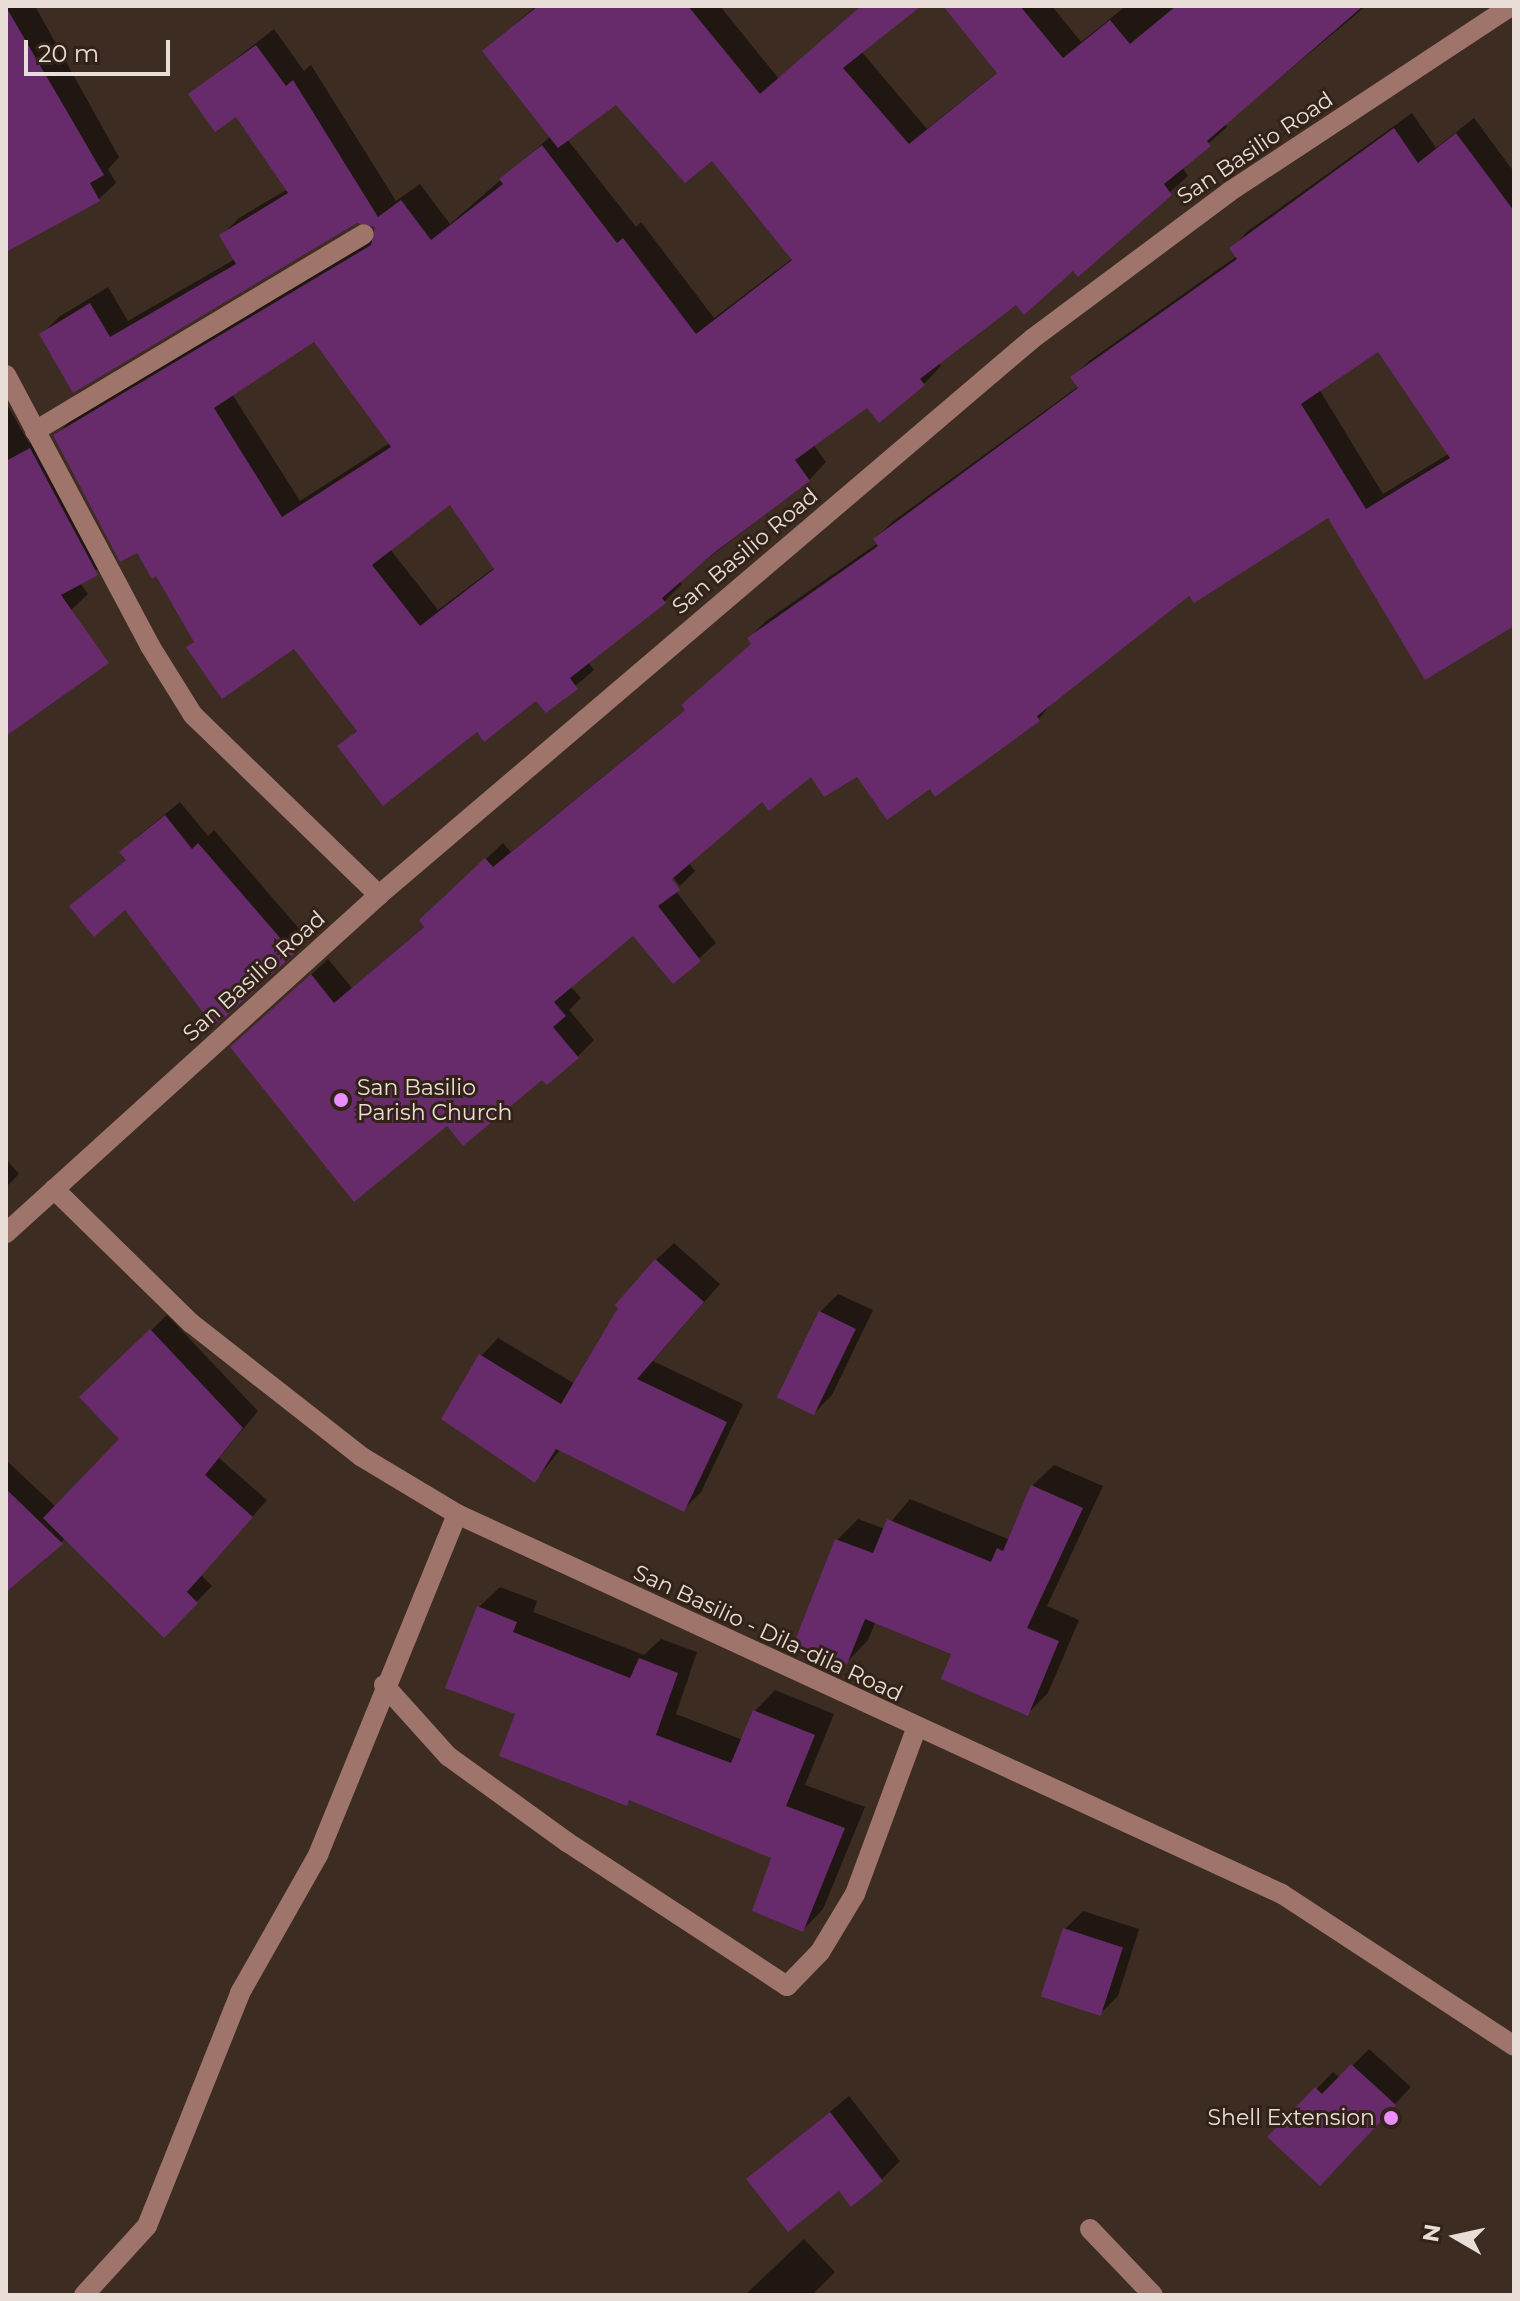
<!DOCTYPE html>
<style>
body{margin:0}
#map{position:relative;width:1520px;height:2301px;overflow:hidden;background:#3d2c22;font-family:Montserrat,sans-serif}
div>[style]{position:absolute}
.shadow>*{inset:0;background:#0007}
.building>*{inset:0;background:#672b6c;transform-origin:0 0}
.minor>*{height:20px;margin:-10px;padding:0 10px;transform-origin:10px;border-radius:10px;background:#9f756b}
.dots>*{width:22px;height:22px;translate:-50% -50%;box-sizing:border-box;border:4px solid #332218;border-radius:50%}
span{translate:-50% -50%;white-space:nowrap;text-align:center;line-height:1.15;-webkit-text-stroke:6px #332218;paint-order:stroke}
.street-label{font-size:22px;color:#e9ded7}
.poi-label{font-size:22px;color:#e9ded7}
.left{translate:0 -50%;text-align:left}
.right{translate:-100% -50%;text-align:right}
.frame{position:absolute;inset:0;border:8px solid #e9ded7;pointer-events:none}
.north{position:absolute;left:1416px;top:2197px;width:80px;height:80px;-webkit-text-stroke:6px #332218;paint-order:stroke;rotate:279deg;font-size:22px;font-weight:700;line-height:32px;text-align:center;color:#e9ded7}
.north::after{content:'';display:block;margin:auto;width:28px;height:36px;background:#e9ded7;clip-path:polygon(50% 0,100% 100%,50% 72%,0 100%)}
.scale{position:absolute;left:24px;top:40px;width:146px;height:36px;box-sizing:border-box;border:4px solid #e9ded7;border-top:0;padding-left:10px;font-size:24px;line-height:28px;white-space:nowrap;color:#e9ded7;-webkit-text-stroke:6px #332218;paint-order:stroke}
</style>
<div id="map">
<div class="shadow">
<i style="clip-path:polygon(6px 6px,35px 6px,119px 157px,108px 169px,116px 183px,99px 199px,6px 251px)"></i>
<i style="clip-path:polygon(evenodd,536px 6px,720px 6px,779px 79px,861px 6px,917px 6px,861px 51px,927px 129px,999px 71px,946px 6px,1052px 6px,1081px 42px,1126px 6px,1366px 6px,1225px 124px,1227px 127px,1182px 167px,1188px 176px,1078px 274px,1074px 268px,1016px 302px,938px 362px,941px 366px,924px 384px,867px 406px,813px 444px,826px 462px,809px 480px,679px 581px,682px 584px,664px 602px,588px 662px,594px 670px,547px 710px,537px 698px,477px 730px,340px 747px,358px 729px,295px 646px,189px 647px,195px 641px,157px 574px,55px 436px,73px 418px,379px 235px,372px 221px,357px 221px,74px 390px,42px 334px,59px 317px,108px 287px,128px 321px,235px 259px,222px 235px,239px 218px,288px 189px,236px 114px,191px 94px,274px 29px,304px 71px,311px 65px,396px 201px,420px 184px,450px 224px,551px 136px,484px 51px,536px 6px,616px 102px,712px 159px,793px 258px,714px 318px,641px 222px,636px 227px,567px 139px,616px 102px,536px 6px,314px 339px,390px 443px,300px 501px,232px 394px,314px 339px,536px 6px,450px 502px,495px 567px,438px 610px,390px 549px,450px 502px)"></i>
<i style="clip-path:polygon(evenodd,1412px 113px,1436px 148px,1474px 118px,1514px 172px,1514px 623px,1329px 515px,1190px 593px,1054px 700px,1039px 719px,930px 786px,857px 774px,812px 774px,762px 799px,688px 862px,695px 871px,680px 886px,667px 870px,675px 890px,716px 943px,673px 982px,634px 933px,570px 986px,581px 998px,569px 1010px,594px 1040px,577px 1057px,542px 1077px,447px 1123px,250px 1031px,328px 959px,352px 988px,426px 925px,438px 904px,503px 843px,511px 852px,686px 709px,753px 643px,749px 638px,766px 621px,878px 543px,875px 539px,892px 522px,1079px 386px,1073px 377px,1089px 361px,1237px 256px,1232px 248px,1248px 231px,1412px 113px,1378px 349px,1450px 453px,1383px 494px,1319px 389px,1378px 349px)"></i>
<i style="clip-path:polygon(6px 403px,29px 443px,47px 433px,113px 557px,80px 583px,88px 594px,71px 610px,6px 662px)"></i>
<i style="clip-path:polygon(180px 802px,208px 836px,214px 830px,307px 938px,293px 953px,126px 908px,71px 906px,127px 859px,122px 852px,137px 837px)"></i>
<i style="clip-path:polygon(6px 1159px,19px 1174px,6px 1187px)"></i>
<i style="clip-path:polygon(674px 1243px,720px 1284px,653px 1361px,743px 1404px,701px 1492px,684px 1509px,561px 1449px,535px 1481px,481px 1356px,498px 1338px,575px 1384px,656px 1260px)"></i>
<i style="clip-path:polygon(838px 1294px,873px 1310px,832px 1395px,814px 1413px,820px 1312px)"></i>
<i style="clip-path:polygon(167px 1315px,258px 1411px,219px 1458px,267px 1500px,201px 1575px,212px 1586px,164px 1635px,66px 1538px,6px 1589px,6px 1460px,56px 1507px,122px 1439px,82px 1397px)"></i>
<i style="clip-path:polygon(1054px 1465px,1103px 1486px,1047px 1606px,1079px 1620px,1048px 1693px,1027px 1714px,954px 1653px,876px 1621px,868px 1640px,847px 1662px,837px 1540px,858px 1519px,885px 1529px,910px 1499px,1008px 1539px,1032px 1486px)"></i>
<i style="clip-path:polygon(500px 1587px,537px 1601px,533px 1612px,644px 1655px,661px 1639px,697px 1652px,676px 1714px,743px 1740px,755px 1711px,775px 1690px,834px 1714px,805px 1785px,865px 1807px,823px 1909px,803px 1930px,773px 1857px,631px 1799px,626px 1803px,517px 1713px,479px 1607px)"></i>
<i style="clip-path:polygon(1083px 1911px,1139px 1929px,1118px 1996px,1100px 2014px,1065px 1929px)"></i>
<i style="clip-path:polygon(1369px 2049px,1411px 2087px,1336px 2167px,1270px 2137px,1333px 2072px,1340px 2078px)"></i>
<i style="clip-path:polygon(849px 2096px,900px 2161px,882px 2179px,852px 2204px,839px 2188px,749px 2179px)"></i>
<i style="clip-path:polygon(804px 2239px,835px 2272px,812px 2295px,745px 2295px)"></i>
</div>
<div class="building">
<i style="clip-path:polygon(evenodd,538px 6px,688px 6px,760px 94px,861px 6px,921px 6px,843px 68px,909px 144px,997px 73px,943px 6px,1020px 6px,1063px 58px,1110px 20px,1130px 44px,1176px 6px,1363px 6px,1207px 141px,1211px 146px,1164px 184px,1172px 195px,1078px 277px,1073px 271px,1024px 315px,1016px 305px,920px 379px,925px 385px,879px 423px,867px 408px,795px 460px,810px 481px,715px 552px,662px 598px,666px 603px,570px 678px,578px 689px,546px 713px,536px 701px,484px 742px,477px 732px,383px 806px,337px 746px,357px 731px,294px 649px,222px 699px,186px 647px,194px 642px,156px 576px,152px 579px,137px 553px,120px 562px,53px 435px,371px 245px,375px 227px,357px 223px,73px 393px,39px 334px,90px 303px,110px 337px,236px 264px,219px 235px,288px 193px,236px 117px,215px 132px,188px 94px,256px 45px,286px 86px,293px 80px,378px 217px,401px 200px,431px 240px,503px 184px,499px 179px,542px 145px,617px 243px,623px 238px,696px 334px,792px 260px,712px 161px,685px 183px,616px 105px,558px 148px,482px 51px,538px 6px,314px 342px,391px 447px,282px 517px,214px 408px,314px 342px,538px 6px,450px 505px,494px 569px,420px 626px,372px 565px,450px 505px)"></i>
<i style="clip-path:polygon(6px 7px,104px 175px,90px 183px,100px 201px,6px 252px)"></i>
<i style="clip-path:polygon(evenodd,1394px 128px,1418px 163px,1456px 133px,1514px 211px,1514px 626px,1425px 680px,1328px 518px,1194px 603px,1189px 596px,1037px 716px,1040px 721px,935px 797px,930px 789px,887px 820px,857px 777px,824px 797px,811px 777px,769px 811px,762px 802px,672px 879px,680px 890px,658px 906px,701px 961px,673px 984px,633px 936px,554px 1002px,566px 1016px,553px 1027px,579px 1058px,547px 1085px,542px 1080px,463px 1146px,447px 1126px,354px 1202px,230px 1047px,311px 974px,334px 1003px,424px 927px,419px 920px,485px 858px,493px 867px,685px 710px,681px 705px,751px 644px,747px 638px,878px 546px,873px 539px,1078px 388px,1070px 377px,1237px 259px,1229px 248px,1394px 128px,1378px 352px,1450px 458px,1366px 509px,1301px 404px,1378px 352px)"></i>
<i style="clip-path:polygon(30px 448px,98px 575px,61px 595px,109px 663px,6px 736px,6px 461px)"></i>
<i style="clip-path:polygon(165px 815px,192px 849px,198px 843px,294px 954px,214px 1027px,125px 910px,94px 937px,69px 906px,126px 860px,119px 852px)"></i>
<i style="clip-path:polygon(655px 1259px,704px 1302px,637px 1379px,727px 1422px,684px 1512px,556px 1449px,535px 1483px,441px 1419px,479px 1354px,561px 1404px,618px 1308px,615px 1305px)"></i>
<i style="left:819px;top:1311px;width:41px;height:96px;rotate:26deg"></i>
<i style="clip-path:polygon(150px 1329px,243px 1428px,205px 1475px,253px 1517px,187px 1592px,198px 1603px,164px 1638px,43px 1518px,119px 1439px,79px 1397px)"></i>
<i style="clip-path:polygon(1031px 1485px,1083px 1508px,1027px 1628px,1059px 1641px,1028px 1716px,941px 1679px,951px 1654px,865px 1619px,847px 1664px,794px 1643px,835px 1539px,873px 1553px,887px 1519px,991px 1562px,997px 1548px,1003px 1551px)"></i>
<i style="clip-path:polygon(6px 1489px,63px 1544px,6px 1592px)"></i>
<i style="clip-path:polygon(477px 1606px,517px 1622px,513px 1632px,630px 1678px,639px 1658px,678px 1673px,656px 1735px,731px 1763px,753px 1710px,815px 1735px,786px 1806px,845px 1828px,803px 1932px,752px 1911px,771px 1858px,629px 1800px,627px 1806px,499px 1756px,515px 1714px,445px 1688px)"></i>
<i style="left:1063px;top:1928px;width:63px;height:72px;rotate:18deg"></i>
<i style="clip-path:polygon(1351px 2064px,1396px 2105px,1320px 2186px,1267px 2137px,1315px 2087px,1322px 2094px)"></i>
<i style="clip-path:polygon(830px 2112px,883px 2181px,851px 2207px,839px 2191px,788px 2232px,746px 2179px)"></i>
</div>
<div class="minor">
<i style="left:6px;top:375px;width:307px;rotate:62deg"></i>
<i style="left:150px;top:646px;width:81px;rotate:58.1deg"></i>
<i style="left:193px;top:715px;width:259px;rotate:44.1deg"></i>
<i style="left:35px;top:431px;width:383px;rotate:-30.9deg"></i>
<i style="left:54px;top:1189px;width:192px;rotate:44.4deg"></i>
<i style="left:191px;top:1323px;width:217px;rotate:38.1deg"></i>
<i style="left:362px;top:1457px;width:111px;rotate:31deg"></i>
<i style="left:457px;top:1514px;width:908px;rotate:24.73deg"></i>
<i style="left:1282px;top:1894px;width:277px;rotate:33.2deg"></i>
<i style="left:6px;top:1233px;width:503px;rotate:-42.18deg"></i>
<i style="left:379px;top:895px;width:858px;rotate:-40.41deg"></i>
<i style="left:1032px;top:339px;width:246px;rotate:-36.7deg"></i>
<i style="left:1229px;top:192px;width:338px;rotate:-33.4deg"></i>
<i style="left:384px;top:1685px;width:96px;rotate:48deg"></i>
<i style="left:448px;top:1756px;width:147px;rotate:35.9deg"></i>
<i style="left:567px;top:1842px;width:263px;rotate:33.2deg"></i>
<i style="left:787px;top:1986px;width:47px;rotate:-45.9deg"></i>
<i style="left:820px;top:1952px;width:68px;rotate:-58.9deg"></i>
<i style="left:855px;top:1894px;width:176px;rotate:-69.7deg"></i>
<i style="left:1090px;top:2229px;width:91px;rotate:46.3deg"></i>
<i style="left:84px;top:2295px;width:93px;rotate:-47.6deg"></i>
<i style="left:147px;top:2226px;width:251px;rotate:-68.2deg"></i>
<i style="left:240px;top:1993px;width:159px;rotate:-60.5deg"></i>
<i style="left:318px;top:1855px;width:368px;rotate:-67.8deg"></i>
</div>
<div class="dots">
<i style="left:341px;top:1100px;background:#e88eff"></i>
<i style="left:1391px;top:2118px;background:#e88eff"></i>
</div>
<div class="street-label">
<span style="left:1255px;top:148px;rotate:-34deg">San Basilio Road</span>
<span style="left:745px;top:551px;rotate:-40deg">San Basilio Road</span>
<span style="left:254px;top:976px;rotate:-42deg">San Basilio Road</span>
<span style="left:768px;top:1633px;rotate:25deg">San Basilio - Dila-dila Road</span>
</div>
<div class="poi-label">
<span class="left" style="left:357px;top:1100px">San Basilio<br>Parish Church</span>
<span class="right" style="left:1375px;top:2118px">Shell Extension</span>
</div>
<div class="frame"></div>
<div class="north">N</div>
<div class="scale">20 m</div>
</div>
